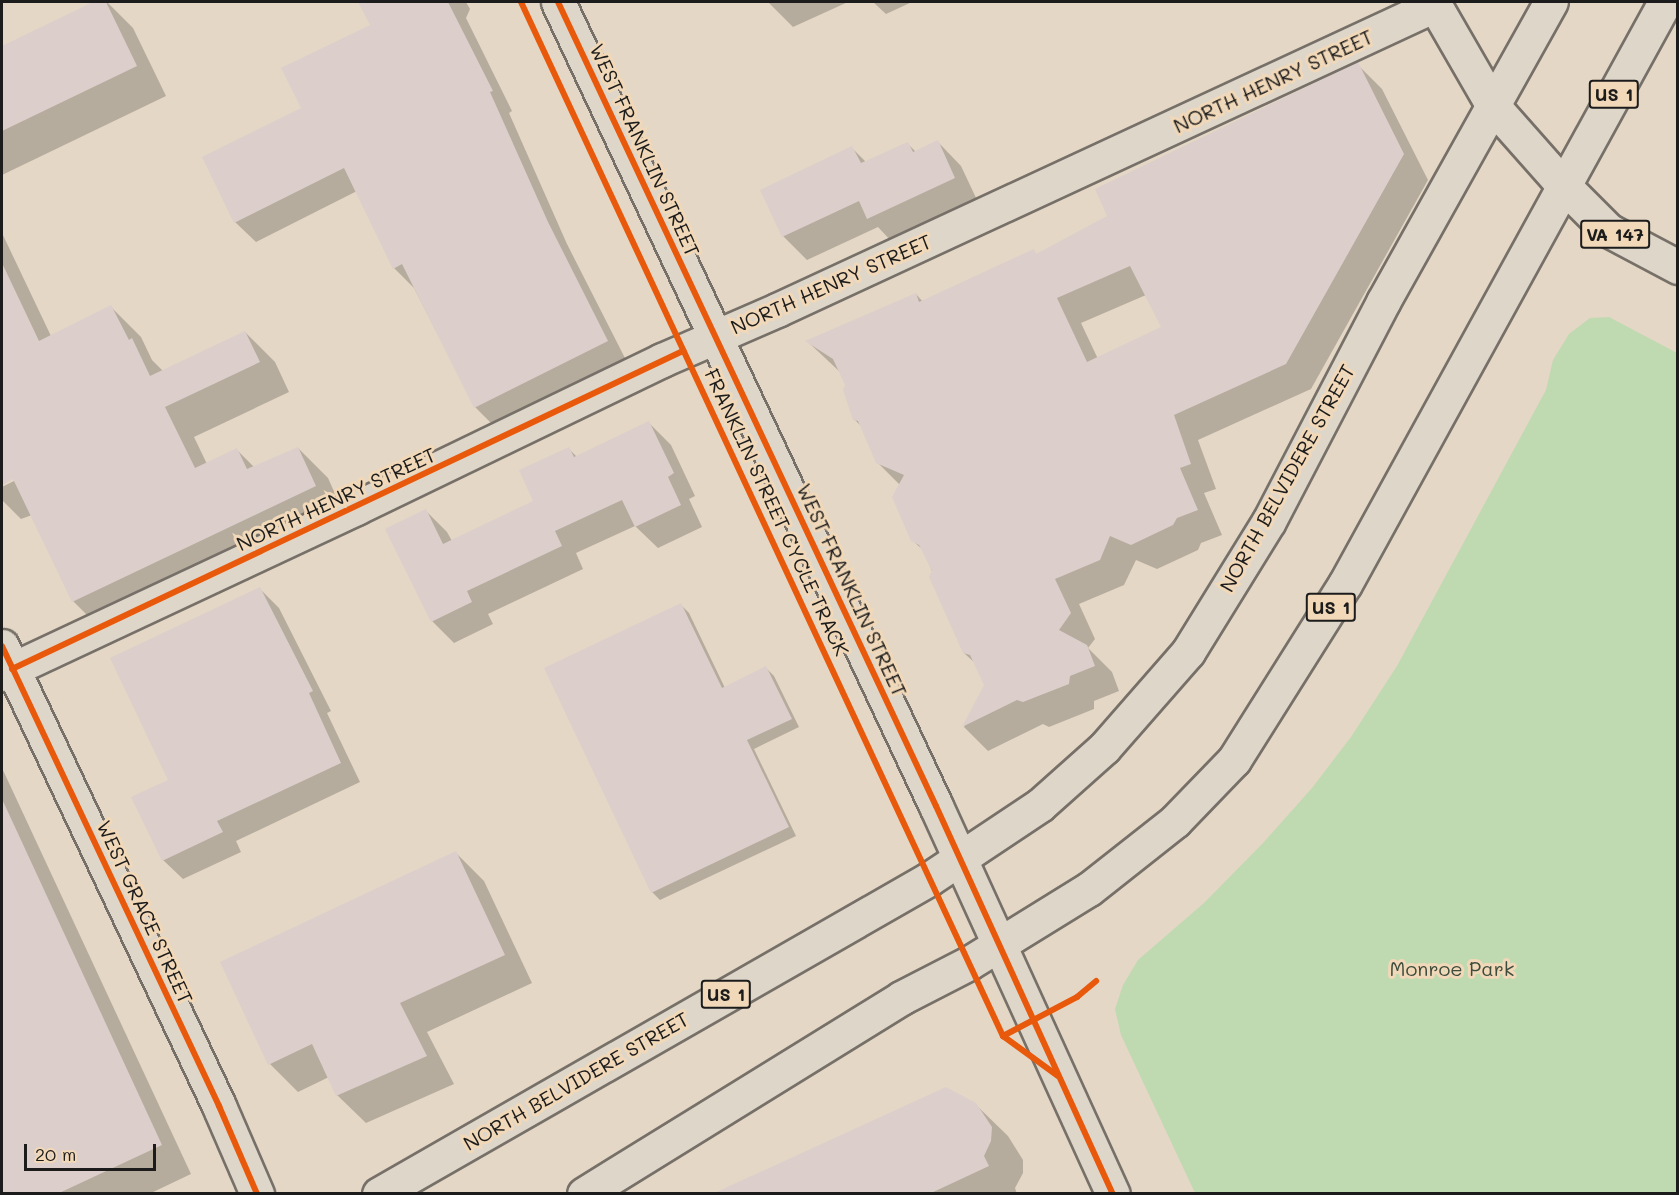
<!DOCTYPE html>
<style>
body{margin:0}
#map{position:relative;width:1679px;height:1195px;overflow:hidden;background:#e4d7c5;font-family:Mali,sans-serif}
div>[style]{position:absolute}
.green>*{inset:0;background:#bfd9b1}
.shadow>*{inset:0;background:#0003}
.building>*{inset:0;background:#dccecb}
.roads{filter:drop-shadow(2px 0 #767068) drop-shadow(-2px 0 #767068) drop-shadow(0 2px #767068) drop-shadow(0 -2px #767068)}
.minor>*{height:33px;margin:-16.5px;padding:0 16.5px;transform-origin:16.5px;border-radius:16.5px;background:#dfd6ca}
.tertiary>*{height:33px;margin:-16.5px;padding:0 16.5px;transform-origin:16.5px;border-radius:16.5px;background:#dfd6ca}
.primary>*{height:33px;margin:-16.5px;padding:0 16.5px;transform-origin:16.5px;border-radius:16.5px;background:#dfd6ca}
.cycleway>*{height:6px;margin:-3px;padding:0 3px;transform-origin:3px;border-radius:3px;background:#e8590c}
span{translate:-50% -50%;white-space:nowrap;text-align:center;line-height:1.15;-webkit-text-stroke:6px #f1d8b8;paint-order:stroke}
.shield-label span{padding:2px 4px;background:#f1d8b8;border:2px solid;border-radius:4px;-webkit-text-stroke-width:0}
.shield-label{font-size:18px;color:#1c1c1c;font-weight:700}
.street-label{font-size:20px;color:#1c1c1c}
.park-label{font-size:20px;color:#3d4c3d}
.frame{position:absolute;inset:0;border:3px solid #1c1c1c;pointer-events:none}
.scale{position:absolute;left:24px;top:1144px;width:132px;height:27px;box-sizing:border-box;border:3px solid #1c1c1c;border-top:0;padding-left:8px;font-size:18px;line-height:21px;white-space:nowrap;color:#1c1c1c;-webkit-text-stroke:4px #f1d8b8;paint-order:stroke}
</style>
<div id="map">
<div class="green">
<i style="clip-path:polygon(1609px 317px,1677px 353px,1677px 1193px,1195px 1193px,1121px 1035px,1115px 1009px,1123px 985px,1138px 960px,1204px 903px,1264px 842px,1312px 788px,1351px 737px,1397px 666px,1546px 390px,1553px 360px,1569px 334px,1590px 318px)"></i>
</div>
<div class="shadow">
<i style="clip-path:polygon(96px 2px,107px 2px,133px 28px,166px 96px,2px 175px,2px 47px)"></i>
<i style="clip-path:polygon(371px 2px,466px 2px,470px 9px,466px 18px,512px 111px,509px 113px,567px 244px,627px 362px,495px 427px,475px 407px,414px 288px,394px 268px,357px 191px,256px 242px,235px 222px,303px 108px,372px 26px,362px 6px)"></i>
<i style="clip-path:polygon(768px 2px,848px 2px,793px 27px)"></i>
<i style="clip-path:polygon(873px 2px,912px 2px,886px 14px)"></i>
<i style="clip-path:polygon(evenodd,1357px 64px,1382px 89px,1428px 180px,1311px 389px,1198px 440px,1216px 489px,1204px 493px,1222px 535px,1201px 543px,1198px 550px,1157px 569px,1136px 560px,1124px 585px,1079px 604px,1095px 639px,1088px 648px,1112px 672px,1119px 691px,1094px 701px,1094px 709px,1049px 727px,1043px 724px,988px 751px,964px 727px,986px 685px,976px 664px,964px 653px,924px 551px,912px 540px,900px 485px,877px 462px,862px 427px,854px 419px,846px 385px,840px 372px,808px 342px,916px 294px,923px 302px,1033px 251px,1037px 255px,1109px 217px,1357px 64px,1146px 295px,1163px 328px,1098px 359px,1081px 323px,1146px 295px)"></i>
<i style="clip-path:polygon(938px 142px,961px 166px,978px 202px,892px 242px,878px 227px,807px 260px,783px 236px,852px 148px,866px 162px,907px 143px,916px 152px)"></i>
<i style="clip-path:polygon(2px 233px,51px 336px,111px 307px,141px 337px,152px 360px,163px 371px,245px 332px,275px 362px,289px 392px,194px 437px,207px 464px,237px 450px,254px 467px,298px 448px,328px 478px,345px 516px,103px 631px,73px 601px,32px 515px,21px 519px,2px 500px,2px 487px,20px 478px,19px 475px,2px 483px)"></i>
<i style="clip-path:polygon(649px 423px,671px 445px,695px 496px,689px 499px,702px 527px,658px 548px,635px 526px,576px 553px,583px 569px,488px 614px,493px 624px,454px 643px,432px 621px,425px 510px,447px 532px,452px 541px,535px 502px,569px 449px,577px 457px)"></i>
<i style="clip-path:polygon(260px 589px,279px 608px,331px 711px,327px 713px,360px 782px,236px 841px,241px 852px,183px 879px,163px 860px,170px 781px)"></i>
<i style="clip-path:polygon(681px 605px,689px 613px,725px 688px,766px 668px,774px 676px,799px 727px,754px 749px,796px 836px,660px 900px,652px 892px)"></i>
<i style="clip-path:polygon(2px 768px,191px 1174px,149px 1194px,2px 1194px)"></i>
<i style="clip-path:polygon(456px 853px,484px 881px,532px 983px,427px 1032px,454px 1084px,366px 1123px,337px 1095px,329px 1077px,298px 1092px,270px 1064px)"></i>
<i style="clip-path:polygon(975px 1104px,1008px 1136px,1023px 1160px,1023px 1173px,1015px 1188px,1017px 1194px,715px 1194px)"></i>
</div>
<div class="building">
<i style="clip-path:polygon(93px 2px,106px 2px,137px 66px,2px 131px,2px 46px)"></i>
<i style="clip-path:polygon(358px 2px,448px 2px,493px 91px,490px 92px,548px 222px,608px 341px,474px 408px,402px 264px,393px 269px,344px 168px,234px 223px,202px 157px,301px 108px,281px 68px,370px 25px)"></i>
<i style="clip-path:polygon(evenodd,1358px 62px,1404px 154px,1286px 364px,1174px 415px,1191px 464px,1180px 468px,1198px 510px,1177px 518px,1173px 525px,1131px 545px,1110px 536px,1100px 560px,1055px 579px,1071px 613px,1059px 630px,1087px 645px,1095px 666px,1070px 676px,1069px 684px,1023px 702px,1017px 700px,962px 727px,984px 685px,970px 655px,963px 653px,929px 577px,932px 571px,919px 545px,911px 541px,892px 497px,904px 475px,876px 463px,858px 421px,853px 420px,843px 390px,845px 385px,833px 359px,805px 341px,916px 293px,919px 302px,1034px 249px,1036px 254px,1107px 216px,1095px 189px,1358px 62px,1130px 266px,1161px 327px,1087px 362px,1057px 298px,1130px 266px)"></i>
<i style="clip-path:polygon(938px 140px,955px 178px,867px 219px,859px 201px,782px 237px,760px 190px,852px 146px,861px 163px,908px 142px,913px 152px)"></i>
<i style="clip-path:polygon(2px 263px,39px 341px,111px 305px,129px 340px,132px 338px,150px 376px,245px 331px,260px 362px,165px 407px,195px 468px,237px 448px,247px 469px,298px 447px,316px 486px,72px 602px,13px 479px,2px 485px)"></i>
<i style="clip-path:polygon(649px 421px,674px 473px,668px 477px,681px 505px,635px 527px,622px 500px,555px 531px,562px 546px,467px 591px,472px 602px,431px 622px,385px 529px,426px 509px,443px 544px,533px 501px,519px 470px,569px 447px,574px 457px)"></i>
<i style="clip-path:polygon(260px 587px,313px 691px,309px 693px,341px 763px,217px 821px,223px 832px,162px 861px,131px 797px,168px 780px,110px 658px)"></i>
<i style="clip-path:polygon(681px 603px,722px 688px,766px 666px,792px 719px,747px 740px,789px 827px,651px 893px,544px 668px)"></i>
<i style="clip-path:polygon(2px 799px,162px 1145px,57px 1194px,2px 1194px)"></i>
<i style="clip-path:polygon(456px 851px,505px 955px,400px 1003px,427px 1056px,336px 1096px,312px 1044px,268px 1065px,220px 962px)"></i>
<i style="clip-path:polygon(946px 1087px,976px 1103px,992px 1127px,991px 1141px,984px 1156px,989px 1166px,929px 1194px,712px 1194px)"></i>
</div>
<div class="roads">
<div class="minor">
<i style="left:2px;top:674px;width:391px;rotate:-25.1deg"></i>
<i style="left:356px;top:508px;width:340px;rotate:-25.8deg"></i>
<i style="left:662px;top:360px;width:125px;rotate:-23.5deg"></i>
<i style="left:777px;top:310px;width:725px;rotate:-24.87deg"></i>
</div>
<div class="tertiary">
<i style="left:558px;top:2px;width:888px;rotate:64.82deg"></i>
<i style="left:936px;top:806px;width:426px;rotate:65.5deg"></i>
<i style="left:2px;top:646px;width:509px;rotate:64.74deg"></i>
<i style="left:219px;top:1106px;width:96px;rotate:66.6deg"></i>
</div>
<div class="primary">
<i style="left:1433px;top:2px;width:120px;rotate:60deg"></i>
<i style="left:1493px;top:106px;width:106px;rotate:48.5deg"></i>
<i style="left:1563px;top:185px;width:64px;rotate:45deg"></i>
<i style="left:1608px;top:230px;width:79px;rotate:27.9deg"></i>
<i style="left:379px;top:1194px;width:634px;rotate:-29.8deg"></i>
<i style="left:929px;top:879px;width:133px;rotate:-33.7deg"></i>
<i style="left:1040px;top:805px;width:86px;rotate:-41.7deg"></i>
<i style="left:1104px;top:748px;width:128px;rotate:-48.8deg"></i>
<i style="left:1188px;top:652px;width:154px;rotate:-58.3deg"></i>
<i style="left:1269px;top:521px;width:247px;rotate:-62.5deg"></i>
<i style="left:1383px;top:302px;width:344px;rotate:-60.8deg"></i>
<i style="left:584px;top:1194px;width:373px;rotate:-31.7deg"></i>
<i style="left:901px;top:998px;width:76px;rotate:-27.2deg"></i>
<i style="left:969px;top:963px;width:141px;rotate:-31.7deg"></i>
<i style="left:1089px;top:889px;width:110px;rotate:-38.3deg"></i>
<i style="left:1175px;top:821px;width:85px;rotate:-46deg"></i>
<i style="left:1234px;top:760px;width:208px;rotate:-57.8deg"></i>
<i style="left:1345px;top:584px;width:664px;rotate:-61.2deg"></i>
</div>
</div>
<div class="cycleway">
<i style="left:521px;top:2px;width:1141px;rotate:65.01deg"></i>
<i style="left:1003px;top:1036px;width:68px;rotate:36deg"></i>
<i style="left:558px;top:2px;width:888px;rotate:64.82deg"></i>
<i style="left:936px;top:806px;width:426px;rotate:65.5deg"></i>
<i style="left:2px;top:646px;width:509px;rotate:64.74deg"></i>
<i style="left:219px;top:1106px;width:96px;rotate:66.6deg"></i>
<i style="left:12px;top:669px;width:743px;rotate:-25.36deg"></i>
<i style="left:1003px;top:1036px;width:84px;rotate:-27.8deg"></i>
<i style="left:1077px;top:997px;width:25px;rotate:-40deg"></i>
</div>
<div class="shield-label">
<span style="left:1614px;top:94px">US 1</span>
<span style="left:1615px;top:234px">VA 147</span>
<span style="left:1331px;top:607px">US 1</span>
<span style="left:726px;top:994px">US 1</span>
</div>
<div class="street-label">
<span style="left:1273px;top:81px;rotate:-25deg">NORTH HENRY STREET</span>
<span style="left:645px;top:150px;rotate:65deg">WEST FRANKLIN STREET</span>
<span style="left:831px;top:284px;rotate:-24deg">NORTH HENRY STREET</span>
<span style="left:1287px;top:478px;rotate:-61deg">NORTH BELVIDERE STREET</span>
<span style="left:336px;top:499px;rotate:-25deg">NORTH HENRY STREET</span>
<span style="left:777px;top:512px;rotate:65deg">FRANKLIN STREET CYCLE TRACK</span>
<span style="left:852px;top:590px;rotate:65deg">WEST FRANKLIN STREET</span>
<span style="left:145px;top:912px;rotate:65deg">WEST GRACE STREET</span>
<span style="left:576px;top:1081px;rotate:-30deg">NORTH BELVIDERE STREET</span>
</div>
<div class="park-label">
<span style="left:1452px;top:968px">Monroe Park</span>
</div>
<div class="frame"></div>
<div class="scale">20 m</div>
</div>
